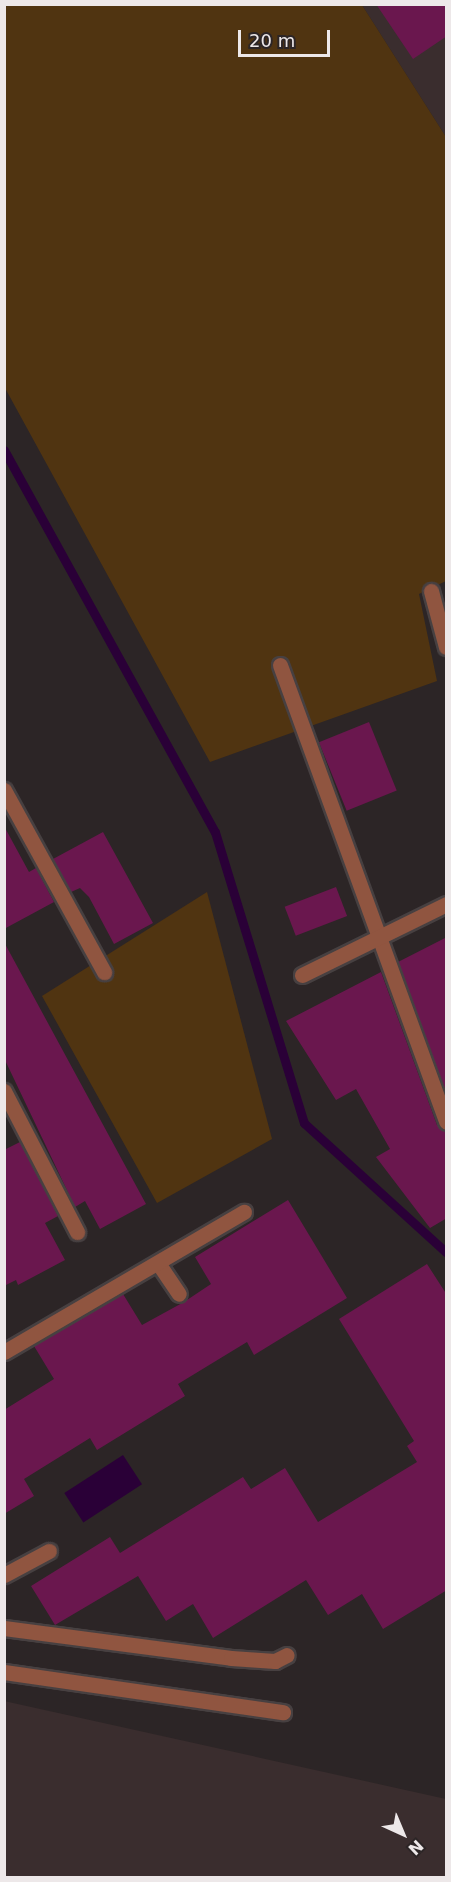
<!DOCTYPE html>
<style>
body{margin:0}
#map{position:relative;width:451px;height:1882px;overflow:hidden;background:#2c2526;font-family:"DejaVu Sans",sans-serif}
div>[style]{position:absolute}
.built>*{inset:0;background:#3a2d2e}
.green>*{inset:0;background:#503411}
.water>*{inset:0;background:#2a0037;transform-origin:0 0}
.stream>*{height:9px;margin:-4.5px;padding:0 4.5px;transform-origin:4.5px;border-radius:4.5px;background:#2a0037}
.building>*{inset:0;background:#6a174e;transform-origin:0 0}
.roads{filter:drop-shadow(2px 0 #474041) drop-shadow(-2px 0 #474041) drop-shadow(0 2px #474041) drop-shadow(0 -2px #474041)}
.minor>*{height:15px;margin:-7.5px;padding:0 7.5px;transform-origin:7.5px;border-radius:7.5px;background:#905540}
span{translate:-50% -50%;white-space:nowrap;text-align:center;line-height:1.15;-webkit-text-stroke:4.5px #2c2526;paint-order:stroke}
.frame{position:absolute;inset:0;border:6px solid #ede8e9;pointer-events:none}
.north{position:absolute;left:373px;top:1804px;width:60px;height:60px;-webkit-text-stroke:4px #2c2526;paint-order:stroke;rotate:136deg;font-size:16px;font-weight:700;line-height:24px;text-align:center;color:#ede8e9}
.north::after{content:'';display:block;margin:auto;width:21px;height:27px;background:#ede8e9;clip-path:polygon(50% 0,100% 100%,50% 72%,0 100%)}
.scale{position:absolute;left:238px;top:30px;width:92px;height:27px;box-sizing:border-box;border:3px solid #ede8e9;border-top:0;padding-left:8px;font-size:18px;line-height:21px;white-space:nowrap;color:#ede8e9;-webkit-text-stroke:4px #2c2526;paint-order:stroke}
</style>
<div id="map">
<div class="built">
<i style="clip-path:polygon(362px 5px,446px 5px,446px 137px)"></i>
<i style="clip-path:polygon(4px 1701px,446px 1799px,446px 1877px,5px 1877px)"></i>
</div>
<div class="green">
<i style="clip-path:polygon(4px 5px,362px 5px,446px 137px,446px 581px,419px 594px,437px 681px,210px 762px,5px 388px)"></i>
<i style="clip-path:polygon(207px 892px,272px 1139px,157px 1203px,42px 996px)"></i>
</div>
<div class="water">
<i style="left:123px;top:1455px;width:35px;height:70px;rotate:57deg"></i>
</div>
<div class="stream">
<i style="left:4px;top:450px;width:436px;rotate:61.1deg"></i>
<i style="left:215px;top:832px;width:304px;rotate:73deg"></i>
<i style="left:304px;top:1123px;width:192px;rotate:42.3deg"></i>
</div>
<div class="building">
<i style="clip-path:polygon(376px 4px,447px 4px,447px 36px,413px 59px)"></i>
<i style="left:369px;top:722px;width:74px;height:54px;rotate:68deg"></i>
<i style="clip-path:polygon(4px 826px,29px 872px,36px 868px,54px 902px,4px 929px)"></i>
<i style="clip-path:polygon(103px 832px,153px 923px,114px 944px,89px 897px,80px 888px,71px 892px,53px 859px)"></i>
<i style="left:336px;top:887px;width:31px;height:55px;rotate:69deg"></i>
<i style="clip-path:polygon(447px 937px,447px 1095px,398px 962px)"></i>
<i style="clip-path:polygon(4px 942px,146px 1204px,100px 1229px,85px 1201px,75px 1207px,4px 1058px)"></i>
<i style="clip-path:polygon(381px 972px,437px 1125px,447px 1131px,447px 1218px,430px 1228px,376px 1157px,390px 1149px,356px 1089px,336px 1100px,286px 1021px)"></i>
<i style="clip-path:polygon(20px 1142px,58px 1216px,45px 1223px,65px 1260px,18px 1285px,16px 1280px,4px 1286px,4px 1150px)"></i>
<i style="clip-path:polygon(288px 1200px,347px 1298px,254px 1355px,247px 1342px,178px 1384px,185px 1396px,97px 1450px,90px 1438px,24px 1479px,34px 1496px,4px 1514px,4px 1410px,54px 1379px,34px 1346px,123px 1294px,142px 1325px,184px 1302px,211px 1284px,195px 1257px)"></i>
<i style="clip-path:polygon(427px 1264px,447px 1295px,447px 1590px,383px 1629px,362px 1594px,328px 1615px,306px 1580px,213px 1638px,193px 1604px,166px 1621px,138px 1576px,55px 1625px,31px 1586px,110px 1537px,120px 1553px,243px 1477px,251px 1489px,285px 1468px,318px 1522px,417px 1462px,407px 1446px,414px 1441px,339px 1319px)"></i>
</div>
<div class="roads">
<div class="minor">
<i style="left:431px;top:591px;width:58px;rotate:75deg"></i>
<i style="left:280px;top:665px;width:486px;rotate:70deg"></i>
<i style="left:4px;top:790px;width:208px;rotate:61.2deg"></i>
<i style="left:302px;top:975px;width:161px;rotate:-26.2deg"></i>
<i style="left:4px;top:1091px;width:159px;rotate:62.6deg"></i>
<i style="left:158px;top:1263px;width:37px;rotate:56deg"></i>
<i style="left:4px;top:1352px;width:278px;rotate:-30.3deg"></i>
<i style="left:4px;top:1575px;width:51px;rotate:-28.1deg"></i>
<i style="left:4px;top:1628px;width:229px;rotate:7.5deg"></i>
<i style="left:231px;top:1658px;width:44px;rotate:3.9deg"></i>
<i style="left:275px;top:1661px;width:13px;rotate:-27deg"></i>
<i style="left:4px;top:1672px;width:282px;rotate:8.2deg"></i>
</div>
</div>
<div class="frame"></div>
<div class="north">N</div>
<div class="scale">20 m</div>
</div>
